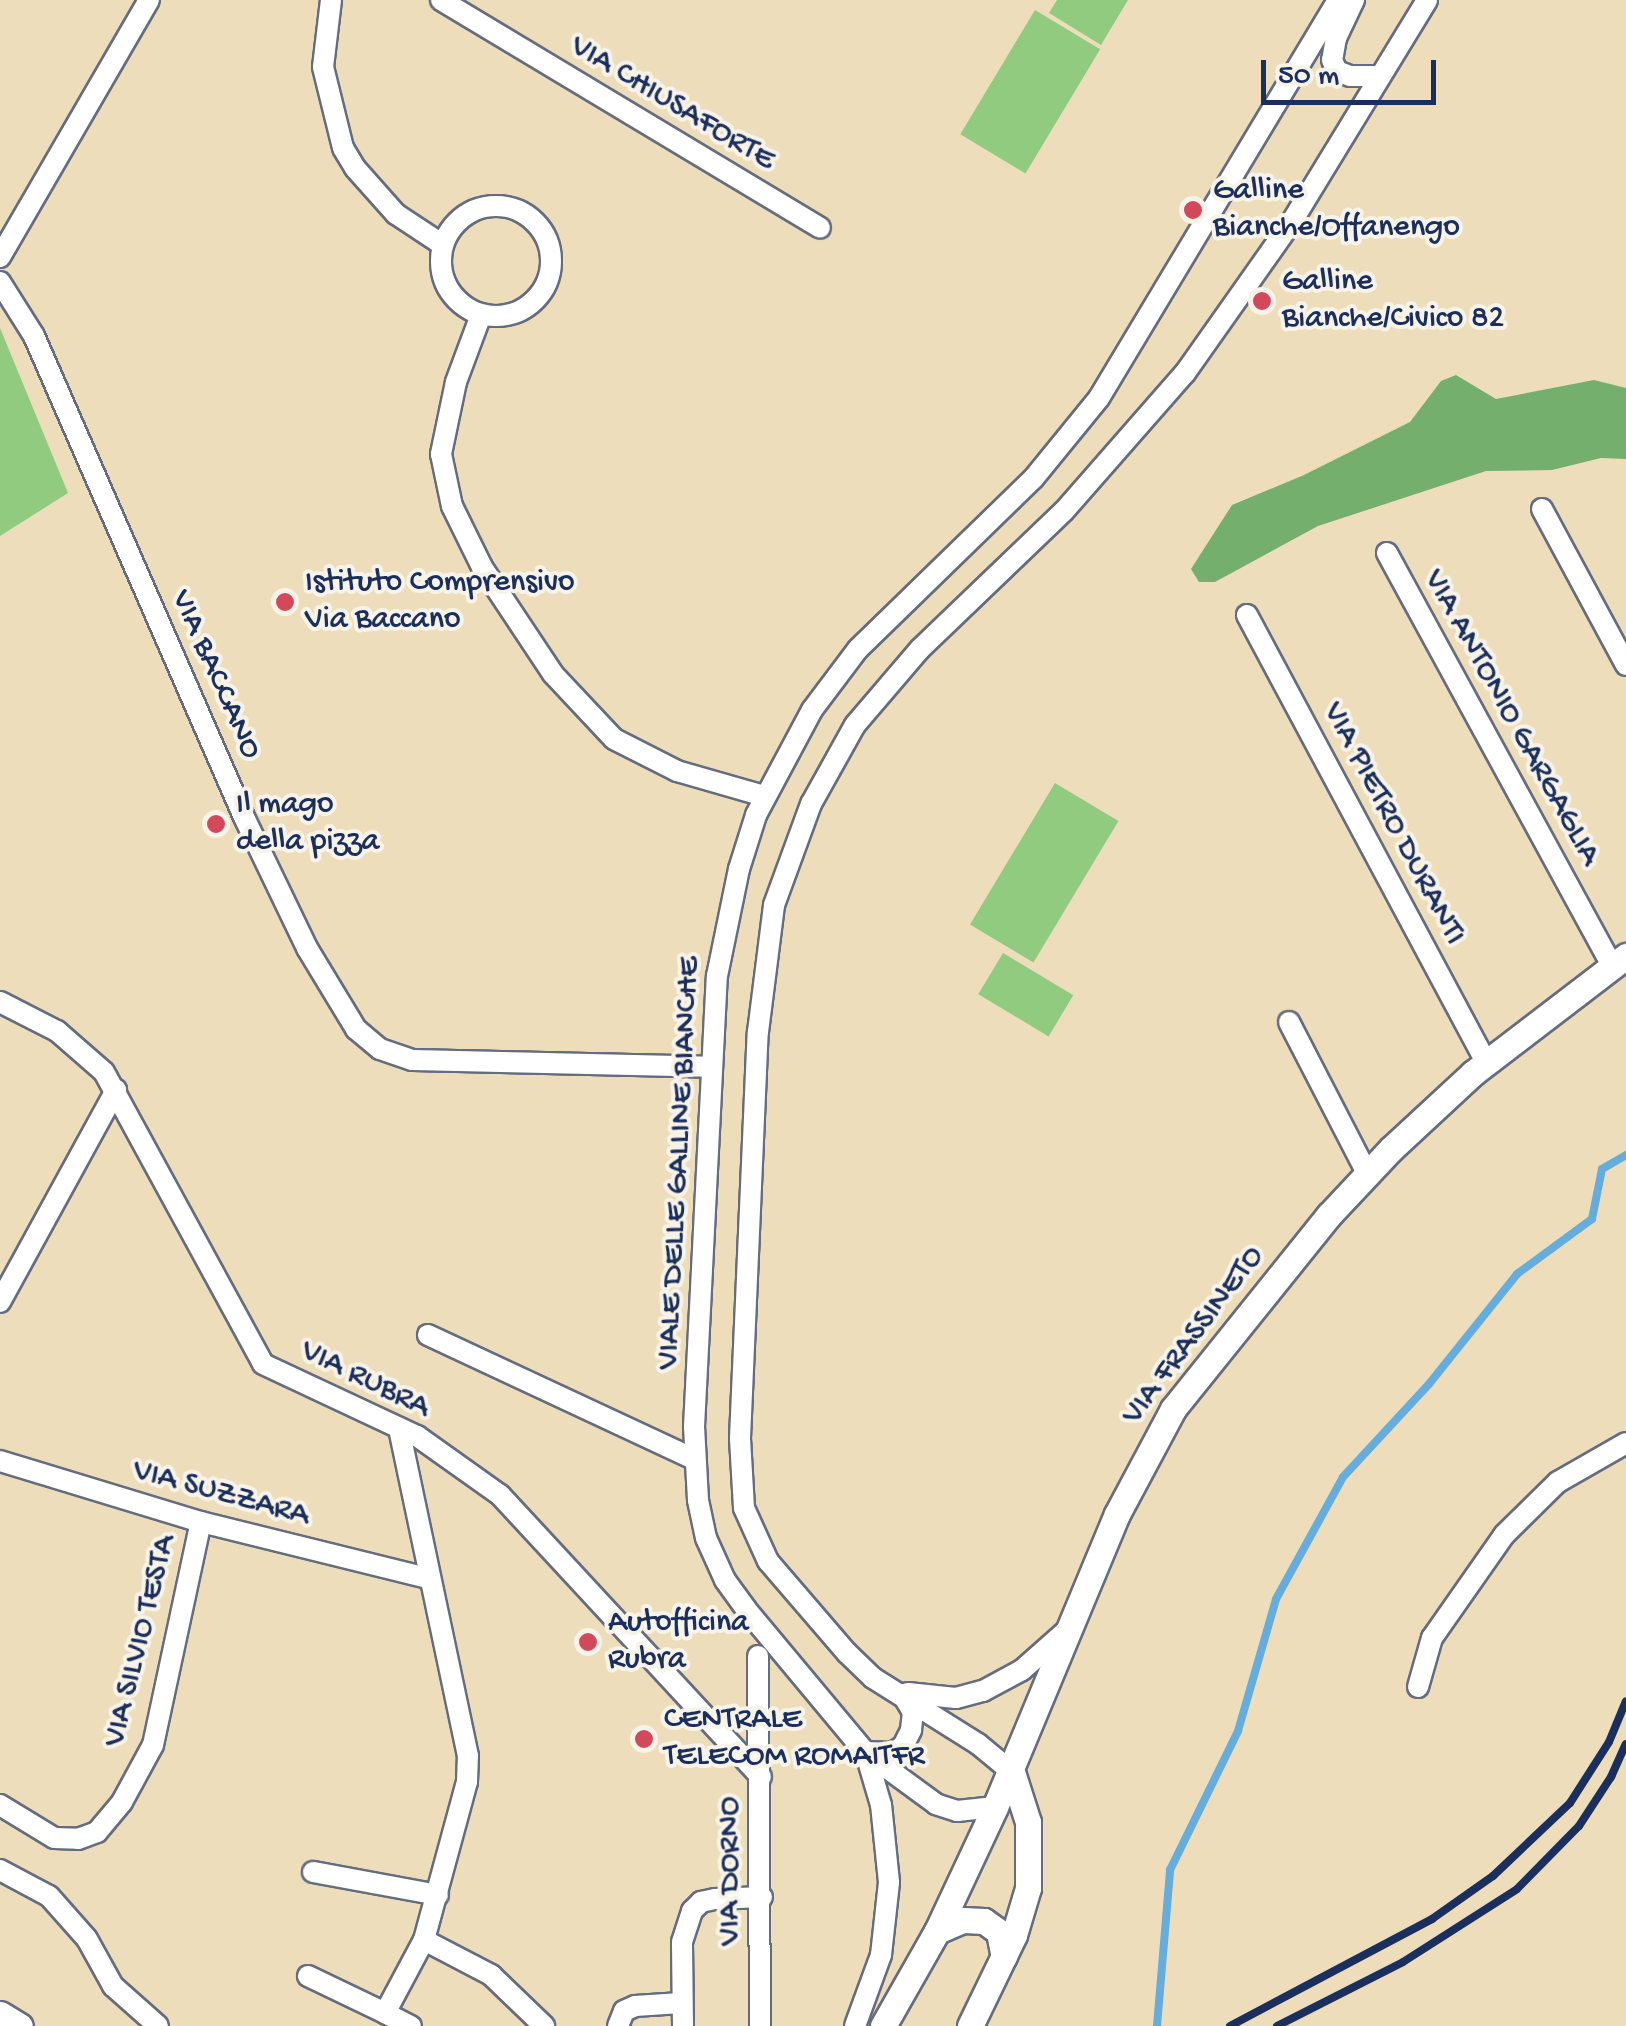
<!DOCTYPE html>
<style>
body{margin:0}
#map{position:relative;width:1626px;height:2026px;overflow:hidden;background:#edddbb;font-family:"Gochi Hand",sans-serif}
div>[style]{position:absolute}
.green>*{inset:0;background:#91cb7f;transform-origin:0 0}
.forest>*{inset:0;background:#74af6e}
.stream>*{height:8px;margin:-4px;padding:0 4px;transform-origin:4px;border-radius:4px;background:#65addc}
.roads{filter:drop-shadow(2px 0 #646c7f) drop-shadow(-2px 0 #646c7f) drop-shadow(0 2px #646c7f) drop-shadow(0 -2px #646c7f)}
.minor>*{height:20px;margin:-10px;padding:0 10px;transform-origin:10px;border-radius:10px;background:#fff}
.minor>.ring{margin:-10px;padding:0;box-sizing:content-box;background:none;border:20px solid #fff;border-radius:50%}
.tertiary>*{height:25px;margin:-12.5px;padding:0 12.5px;transform-origin:12.5px;border-radius:12.5px;background:#fff}
.rail>*{height:8px;margin:-4px;padding:0 4px;transform-origin:4px;border-radius:4px;background:#1b2f5e}
.dots>*{width:28px;height:28px;translate:-50% -50%;box-sizing:border-box;border:5px solid #f7f3e8;border-radius:50%}
span{translate:-50% -50%;white-space:nowrap;text-align:center;line-height:1.15;-webkit-text-stroke:8px #f7f3e8;paint-order:stroke}
.street-label{font-size:32px;color:#1b2f5e}
.poi-label{font-size:32px;color:#1b2f5e}
.left{translate:0 -50%;text-align:left}
.scale{position:absolute;left:1261px;top:60px;width:175px;height:45px;box-sizing:border-box;border:5px solid #1b2f5e;border-top:0;padding-left:12px;font-size:30px;line-height:35px;white-space:nowrap;color:#1b2f5e;-webkit-text-stroke:8px #f7f3e8;paint-order:stroke}
</style>
<div id="map">
<div class="green">
<i style="clip-path:polygon(1057px 0,1128px 0,1101px 45px,1049px 13px)"></i>
<i style="left:1035px;top:10px;width:76px;height:145px;rotate:31deg"></i>
<i style="clip-path:polygon(0 328px,68px 493px,0 536px)"></i>
<i style="left:1055px;top:783px;width:74px;height:165px;rotate:31deg"></i>
<i style="left:1003px;top:953px;width:82px;height:48px;rotate:31deg"></i>
</div>
<div class="forest">
<i style="clip-path:polygon(1456px 375px,1496px 399px,1594px 380px,1626px 388px,1626px 459px,1601px 458px,1552px 470px,1486px 471px,1318px 526px,1215px 582px,1199px 582px,1191px 569px,1232px 505px,1304px 475px,1410px 422px,1441px 381px)"></i>
</div>
<div class="stream">
<i style="left:1157px;top:2026px;width:157px;rotate:-85.2deg"></i>
<i style="left:1170px;top:1870px;width:155px;rotate:-63.9deg"></i>
<i style="left:1238px;top:1731px;width:137px;rotate:-73.9deg"></i>
<i style="left:1276px;top:1599px;width:139px;rotate:-61.2deg"></i>
<i style="left:1343px;top:1477px;width:127px;rotate:-47.2deg"></i>
<i style="left:1429px;top:1384px;width:141px;rotate:-51.3deg"></i>
<i style="left:1517px;top:1274px;width:93px;rotate:-36.3deg"></i>
<i style="left:1592px;top:1219px;width:51px;rotate:-78.7deg"></i>
<i style="left:1602px;top:1169px;width:28px;rotate:-30deg"></i>
</div>
<div class="roads">
<div class="minor">
<i style="left:331px;top:0;width:67px;rotate:96.8deg"></i>
<i style="left:323px;top:67px;width:83px;rotate:76.1deg"></i>
<i style="left:343px;top:148px;width:23px;rotate:59deg"></i>
<i style="left:355px;top:168px;width:62px;rotate:48.3deg"></i>
<i style="left:396px;top:214px;width:56px;rotate:33.4deg"></i>
<i style="left:441px;top:0;width:442px;rotate:31deg"></i>
<i style="left:1354px;top:0;width:42px;rotate:115.3deg"></i>
<i style="left:1336px;top:38px;width:22px;rotate:100deg"></i>
<i style="left:1332px;top:60px;width:12px;rotate:66deg"></i>
<i style="left:1337px;top:71px;width:14px;rotate:21deg"></i>
<i style="left:1350px;top:76px;width:30px"></i>
<i class="ring" style="left:441px;top:206px;width:90px;height:90px"></i>
<i style="left:0;top:257px;width:297px;rotate:-59.9deg"></i>
<i style="left:0;top:282px;width:64px;rotate:57.8deg"></i>
<i style="left:34px;top:336px;width:525px;rotate:66.41deg"></i>
<i style="left:244px;top:817px;width:145px;rotate:64.3deg"></i>
<i style="left:307px;top:948px;width:95px;rotate:58.8deg"></i>
<i style="left:356px;top:1029px;width:31px;rotate:40deg"></i>
<i style="left:380px;top:1049px;width:34px;rotate:19deg"></i>
<i style="left:412px;top:1060px;width:299px;rotate:1.3deg"></i>
<i style="left:481px;top:315px;width:72px;rotate:110.5deg"></i>
<i style="left:456px;top:382px;width:74px;rotate:101.8deg"></i>
<i style="left:441px;top:454px;width:53px;rotate:78.1deg"></i>
<i style="left:452px;top:506px;width:68px;rotate:63.8deg"></i>
<i style="left:482px;top:567px;width:128px;rotate:56.4deg"></i>
<i style="left:553px;top:674px;width:89px;rotate:46.8deg"></i>
<i style="left:614px;top:739px;width:71px;rotate:26.9deg"></i>
<i style="left:677px;top:771px;width:91px;rotate:16deg"></i>
<i style="left:1542px;top:509px;width:177px;rotate:61.7deg"></i>
<i style="left:1387px;top:553px;width:470px;rotate:61.4deg"></i>
<i style="left:1247px;top:615px;width:507px;rotate:61.87deg"></i>
<i style="left:0;top:1002px;width:64px;rotate:27deg"></i>
<i style="left:57px;top:1031px;width:62px;rotate:41.1deg"></i>
<i style="left:104px;top:1072px;width:332px;rotate:61.4deg"></i>
<i style="left:263px;top:1364px;width:170px;rotate:25.1deg"></i>
<i style="left:417px;top:1436px;width:102px;rotate:35.4deg"></i>
<i style="left:500px;top:1495px;width:384px;rotate:47.2deg"></i>
<i style="left:1289px;top:1022px;width:172px;rotate:62.7deg"></i>
<i style="left:0;top:1302px;width:242px;rotate:-61.3deg"></i>
<i style="left:428px;top:1335px;width:293px;rotate:25deg"></i>
<i style="left:0;top:1461px;width:210px;rotate:16.9deg"></i>
<i style="left:201px;top:1522px;width:234px;rotate:13.9deg"></i>
<i style="left:758px;top:1656px;width:370px;rotate:89.7deg"></i>
<i style="left:1418px;top:1687px;width:51px;rotate:-74.1deg"></i>
<i style="left:1432px;top:1638px;width:126px;rotate:-55deg"></i>
<i style="left:1504px;top:1535px;width:76px;rotate:-44.5deg"></i>
<i style="left:1558px;top:1482px;width:78px;rotate:-29.8deg"></i>
<i style="left:908px;top:1693px;width:48px;rotate:5.9deg"></i>
<i style="left:956px;top:1698px;width:28px;rotate:-15deg"></i>
<i style="left:983px;top:1691px;width:44px;rotate:-28.3deg"></i>
<i style="left:1022px;top:1670px;width:60px;rotate:-41.6deg"></i>
<i style="left:865px;top:1752px;width:27px;rotate:2deg"></i>
<i style="left:892px;top:1753px;width:13px;rotate:-32deg"></i>
<i style="left:903px;top:1746px;width:18px;rotate:-63deg"></i>
<i style="left:911px;top:1730px;width:18px;rotate:-84deg"></i>
<i style="left:913px;top:1712px;width:21px;rotate:-121deg"></i>
<i style="left:1012px;top:1772px;width:44px;rotate:-140.5deg"></i>
<i style="left:978px;top:1744px;width:124px;rotate:-147.8deg"></i>
<i style="left:873px;top:1678px;width:36px;rotate:-136deg"></i>
<i style="left:847px;top:1653px;width:121px;rotate:-130.7deg"></i>
<i style="left:768px;top:1561px;width:58px;rotate:-114.4deg"></i>
<i style="left:744px;top:1508px;width:70px;rotate:-93.3deg"></i>
<i style="left:740px;top:1438px;width:406px;rotate:-87.5deg"></i>
<i style="left:758px;top:1032px;width:128px;rotate:-82.8deg"></i>
<i style="left:774px;top:905px;width:108px;rotate:-69.9deg"></i>
<i style="left:811px;top:804px;width:90px;rotate:-60.9deg"></i>
<i style="left:855px;top:725px;width:100px;rotate:-49.5deg"></i>
<i style="left:920px;top:649px;width:199px;rotate:-43.8deg"></i>
<i style="left:1064px;top:511px;width:184px;rotate:-48.8deg"></i>
<i style="left:1185px;top:373px;width:184px;rotate:-54.8deg"></i>
<i style="left:1291px;top:223px;width:261px;rotate:-58.6deg"></i>
<i style="left:0;top:1805px;width:63px;rotate:31.4deg"></i>
<i style="left:54px;top:1838px;width:24px;rotate:2deg"></i>
<i style="left:78px;top:1839px;width:20px;rotate:-20deg"></i>
<i style="left:97px;top:1832px;width:39px;rotate:-50deg"></i>
<i style="left:122px;top:1802px;width:65px;rotate:-61.5deg"></i>
<i style="left:153px;top:1745px;width:228px;rotate:-77.9deg"></i>
<i style="left:995px;top:1807px;width:38px;rotate:174deg"></i>
<i style="left:957px;top:1811px;width:22px;rotate:-162deg"></i>
<i style="left:936px;top:1804px;width:88px;rotate:-143.8deg"></i>
<i style="left:865px;top:1752px;width:186px;rotate:-129.8deg"></i>
<i style="left:746px;top:1609px;width:36px;rotate:-126deg"></i>
<i style="left:725px;top:1580px;width:46px;rotate:-114.3deg"></i>
<i style="left:706px;top:1538px;width:39px;rotate:-102deg"></i>
<i style="left:698px;top:1500px;width:73px;rotate:-93.1deg"></i>
<i style="left:694px;top:1427px;width:452px;rotate:-87.1deg"></i>
<i style="left:717px;top:976px;width:109px;rotate:-78.4deg"></i>
<i style="left:739px;top:869px;width:57px;rotate:-72.5deg"></i>
<i style="left:756px;top:815px;width:119px;rotate:-61.9deg"></i>
<i style="left:812px;top:710px;width:76px;rotate:-53deg"></i>
<i style="left:858px;top:649px;width:244px;rotate:-44.2deg"></i>
<i style="left:1033px;top:479px;width:104px;rotate:-50.8deg"></i>
<i style="left:1099px;top:398px;width:464px;rotate:-59deg"></i>
<i style="left:0;top:1870px;width:55px;rotate:28deg"></i>
<i style="left:49px;top:1896px;width:57px;rotate:48.5deg"></i>
<i style="left:87px;top:1939px;width:54px;rotate:61deg"></i>
<i style="left:113px;top:1986px;width:60px;rotate:41.6deg"></i>
<i style="left:313px;top:1872px;width:127px;rotate:10.4deg"></i>
<i style="left:424px;top:1940px;width:76px;rotate:27.6deg"></i>
<i style="left:491px;top:1975px;width:74px;rotate:43.9deg"></i>
<i style="left:308px;top:1976px;width:85px;rotate:25.7deg"></i>
<i style="left:385px;top:2013px;width:83px;rotate:-61.9deg"></i>
<i style="left:424px;top:1940px;width:164px;rotate:-74.8deg"></i>
<i style="left:467px;top:1782px;width:26px;rotate:-88deg"></i>
<i style="left:468px;top:1756px;width:335px;rotate:-101.9deg"></i>
<i style="left:385px;top:2013px;width:29px;rotate:27deg"></i>
<i style="left:618px;top:2026px;width:16px;rotate:-68deg"></i>
<i style="left:624px;top:2011px;width:12px;rotate:-24deg"></i>
<i style="left:635px;top:2006px;width:46px;rotate:-3.7deg"></i>
<i style="left:683px;top:2026px;width:84px;rotate:-90.7deg"></i>
<i style="left:682px;top:1942px;width:33px;rotate:-72deg"></i>
<i style="left:692px;top:1911px;width:13px;rotate:-45deg"></i>
<i style="left:701px;top:1902px;width:14px;rotate:-12deg"></i>
<i style="left:715px;top:1899px;width:47px;rotate:-2.4deg"></i>
<i style="left:855px;top:2026px;width:76px;rotate:-69.9deg"></i>
<i style="left:881px;top:1955px;width:73px;rotate:-83.7deg"></i>
<i style="left:889px;top:1882px;width:77px;rotate:-95.9deg"></i>
<i style="left:881px;top:1805px;width:53px;rotate:-106.4deg"></i>
</div>
<div class="tertiary">
<i style="left:937px;top:1931px;width:28px;rotate:-23deg"></i>
<i style="left:963px;top:1920px;width:21px;rotate:3deg"></i>
<i style="left:984px;top:1921px;width:19px;rotate:36deg"></i>
<i style="left:999px;top:1932px;width:25px;rotate:79deg"></i>
<i style="left:0;top:2014px;width:23px;rotate:31deg"></i>
<i style="left:883px;top:2026px;width:109px;rotate:-60.4deg"></i>
<i style="left:937px;top:1931px;width:137px;rotate:-64.9deg"></i>
<i style="left:995px;top:1807px;width:317px;rotate:-67.4deg"></i>
<i style="left:1117px;top:1514px;width:119px;rotate:-61.9deg"></i>
<i style="left:1173px;top:1409px;width:249px;rotate:-51.2deg"></i>
<i style="left:1329px;top:1215px;width:91px;rotate:-46.8deg"></i>
<i style="left:1391px;top:1149px;width:112px;rotate:-42.8deg"></i>
<i style="left:1473px;top:1073px;width:193px;rotate:-37.4deg"></i>
<i style="left:970px;top:2026px;width:101px;rotate:-64.2deg"></i>
<i style="left:1014px;top:1935px;width:49px;rotate:-73.4deg"></i>
<i style="left:1028px;top:1888px;width:66px;rotate:-90deg"></i>
<i style="left:1028px;top:1822px;width:52px;rotate:-107.7deg"></i>
</div>
</div>
<div class="rail">
<i style="left:1230px;top:2026px;width:229px;rotate:-27.9deg"></i>
<i style="left:1432px;top:1919px;width:75px;rotate:-35.2deg"></i>
<i style="left:1493px;top:1876px;width:106px;rotate:-43.5deg"></i>
<i style="left:1570px;top:1803px;width:72px;rotate:-57.4deg"></i>
<i style="left:1609px;top:1742px;width:44px;rotate:-67.5deg"></i>
<i style="left:1277px;top:2026px;width:141px;rotate:-26.9deg"></i>
<i style="left:1403px;top:1962px;width:135px;rotate:-32.6deg"></i>
<i style="left:1517px;top:1889px;width:88px;rotate:-45.5deg"></i>
<i style="left:1579px;top:1826px;width:59px;rotate:-56.9deg"></i>
<i style="left:1611px;top:1777px;width:36px;rotate:-66deg"></i>
</div>
<div class="dots">
<i style="left:1193px;top:210px;background:#d1495b"></i>
<i style="left:1262px;top:301px;background:#d1495b"></i>
<i style="left:285px;top:602px;background:#d1495b"></i>
<i style="left:216px;top:824px;background:#d1495b"></i>
<i style="left:588px;top:1642px;background:#d1495b"></i>
<i style="left:644px;top:1739px;background:#d1495b"></i>
</div>
<div class="street-label">
<span style="left:672px;top:104px;rotate:31deg">VIA CHIUSAFORTE</span>
<span style="left:215px;top:675px;rotate:66deg">VIA BACCANO</span>
<span style="left:1511px;top:718px;rotate:61deg">VIA ANTONIO GARGAGLIA</span>
<span style="left:1393px;top:824px;rotate:62deg">VIA PIETRO DURANTI</span>
<span style="left:680px;top:1163px;rotate:-87deg">VIALE DELLE GALLINE BIANCHE</span>
<span style="left:1194px;top:1336px;rotate:-53deg">VIA FRASSINETO</span>
<span style="left:365px;top:1380px;rotate:26deg">VIA RUBRA</span>
<span style="left:221px;top:1494px;rotate:15deg">VIA SUZZARA</span>
<span style="left:141px;top:1641px;rotate:-76deg">VIA SILVIO TESTA</span>
<span style="left:731px;top:1871px;rotate:-90deg">VIA DORNO</span>
</div>
<div class="poi-label">
<span class="left" style="left:1213px;top:210px">Galline<br>Bianche/Offanengo</span>
<span class="left" style="left:1282px;top:301px">Galline<br>Bianche/Civico 82</span>
<span class="left" style="left:305px;top:602px">Istituto Comprensivo<br>Via Baccano</span>
<span class="left" style="left:236px;top:824px">Il mago<br>della pizza</span>
<span class="left" style="left:608px;top:1642px">Autofficina<br>Rubra</span>
<span class="left" style="left:664px;top:1739px">CENTRALE<br>TELECOM ROMAITFR</span>
</div>
<div class="scale">50 m</div>
</div>
